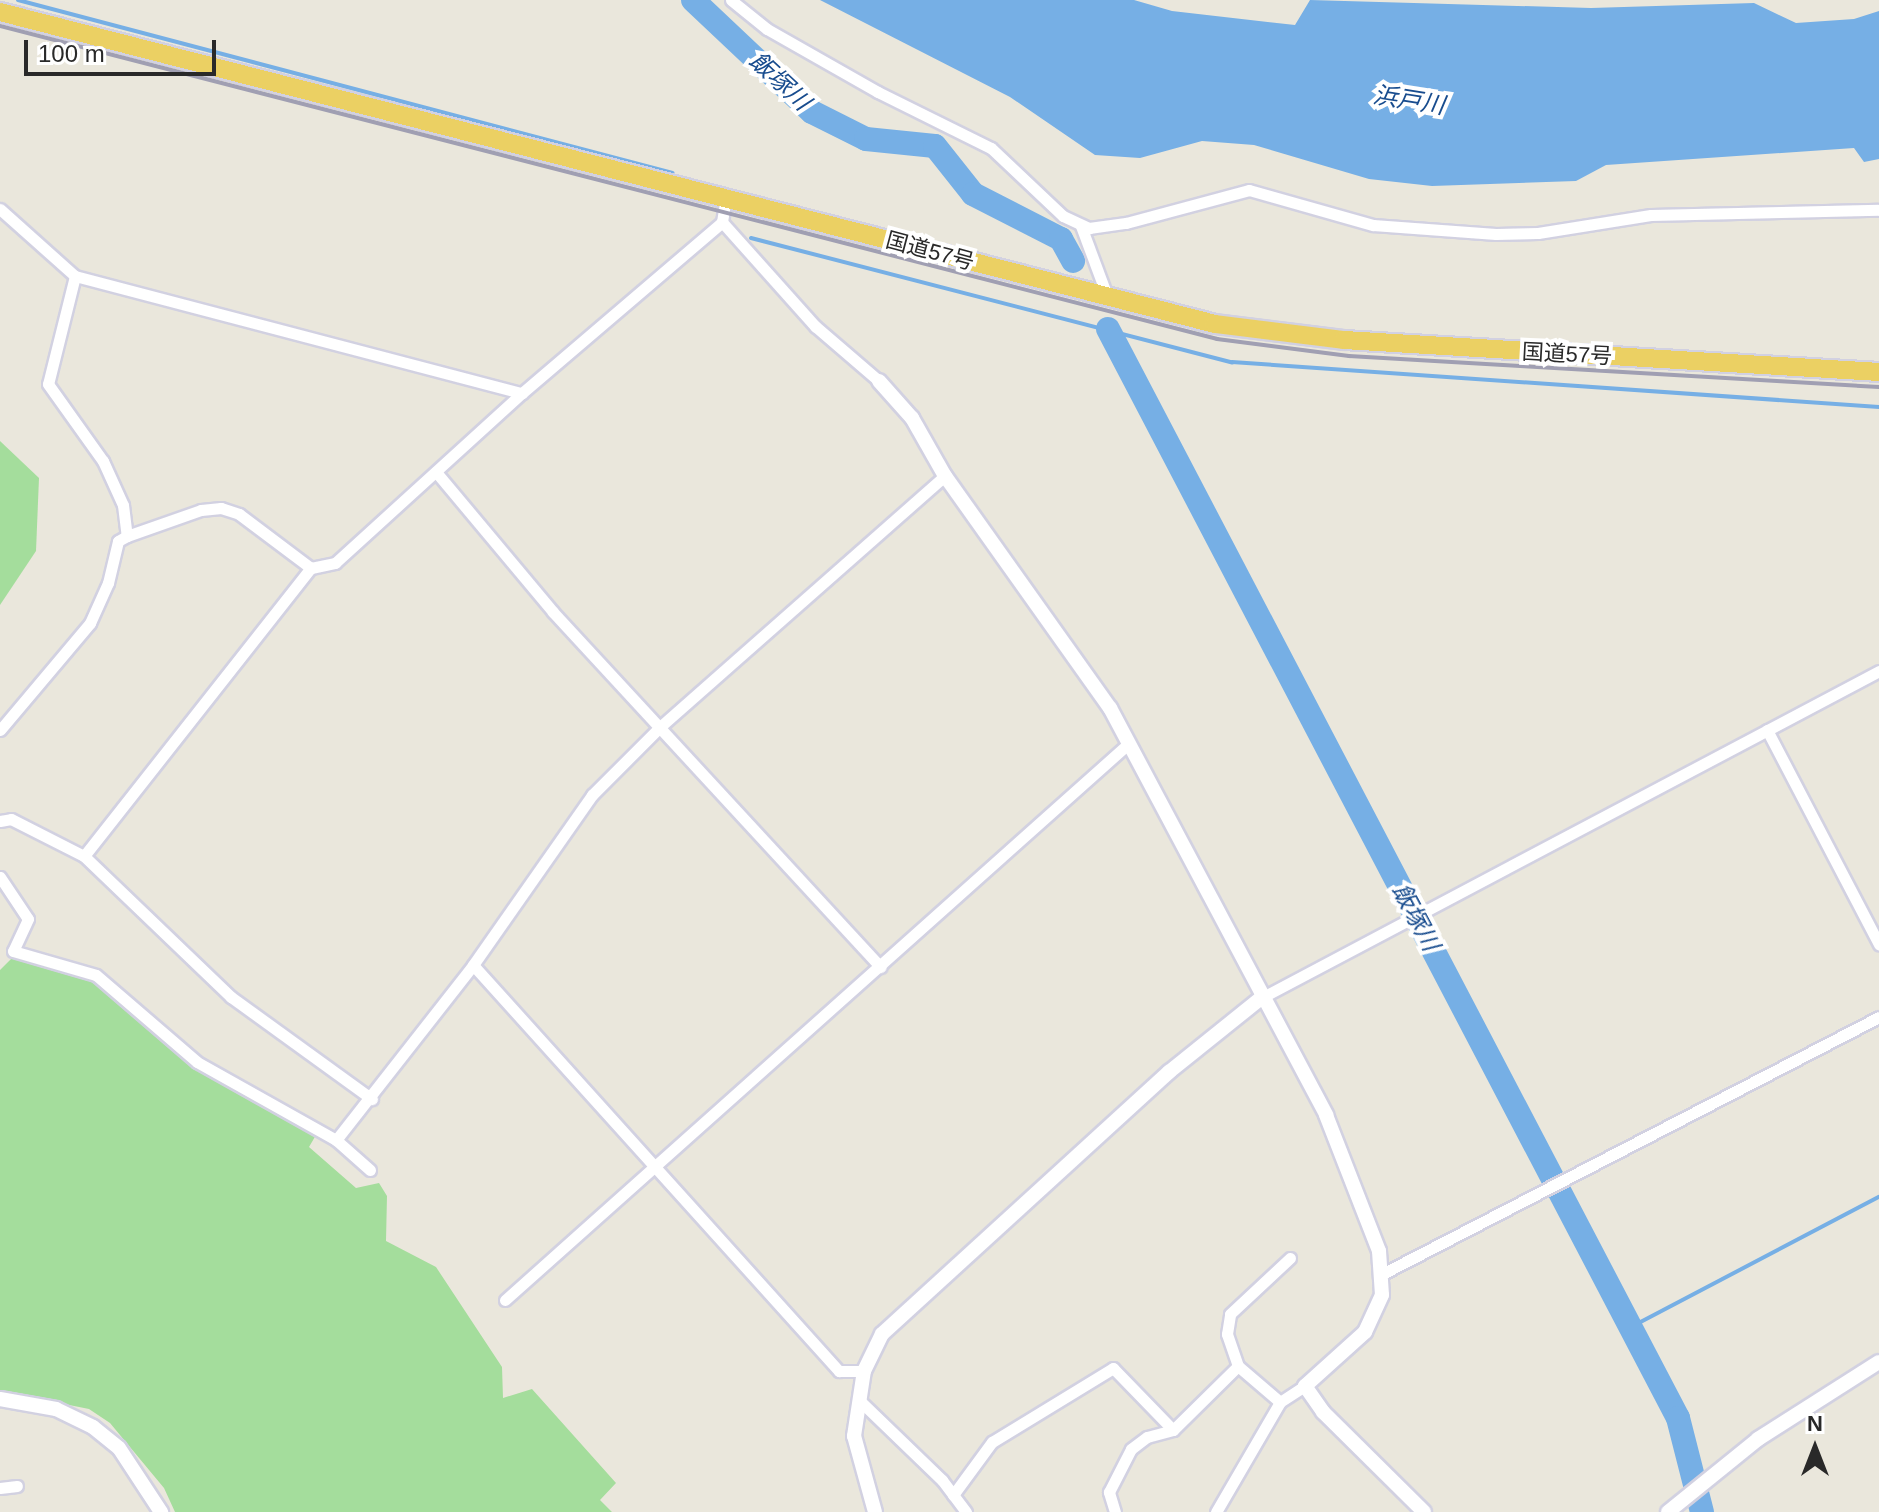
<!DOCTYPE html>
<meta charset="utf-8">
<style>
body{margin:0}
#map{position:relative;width:1879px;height:1512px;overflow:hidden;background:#eae7dc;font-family:Helvetica,"Noto Sans JP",sans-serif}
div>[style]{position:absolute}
.green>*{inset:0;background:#a4dd9c}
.water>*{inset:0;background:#76afe5}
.stream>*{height:4px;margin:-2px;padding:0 2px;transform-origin:2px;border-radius:2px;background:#76afe5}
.river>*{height:24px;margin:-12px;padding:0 12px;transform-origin:12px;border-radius:12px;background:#76afe5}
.roads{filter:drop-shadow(2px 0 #d2d1e1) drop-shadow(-2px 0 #d2d1e1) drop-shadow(0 2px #d2d1e1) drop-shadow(0 -2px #d2d1e1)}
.minor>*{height:11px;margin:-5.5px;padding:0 5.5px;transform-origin:5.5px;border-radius:5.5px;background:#fff}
.tertiary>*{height:14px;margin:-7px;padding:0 7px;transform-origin:7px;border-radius:7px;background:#fff}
.trunk>*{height:18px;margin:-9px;padding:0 9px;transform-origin:9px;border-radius:9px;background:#ebd063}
.rail>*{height:4px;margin:-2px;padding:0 2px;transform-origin:2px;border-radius:2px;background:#a09fb2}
span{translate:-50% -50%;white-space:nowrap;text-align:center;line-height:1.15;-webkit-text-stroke:8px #fff;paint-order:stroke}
.street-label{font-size:22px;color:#292929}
.water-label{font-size:24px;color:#184c8e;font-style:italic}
.north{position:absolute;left:1775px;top:1408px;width:80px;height:80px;-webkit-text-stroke:6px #fff;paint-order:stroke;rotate:0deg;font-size:22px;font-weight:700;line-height:32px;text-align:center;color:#292929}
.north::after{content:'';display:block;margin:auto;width:28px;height:36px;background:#292929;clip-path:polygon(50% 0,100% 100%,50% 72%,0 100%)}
.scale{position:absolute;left:24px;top:40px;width:192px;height:36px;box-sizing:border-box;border:4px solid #292929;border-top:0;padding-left:10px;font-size:24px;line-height:28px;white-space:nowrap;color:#292929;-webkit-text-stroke:6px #fff;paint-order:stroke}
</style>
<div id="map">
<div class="green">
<i style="clip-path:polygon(0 441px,39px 478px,36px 551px,0 605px)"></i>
<i style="clip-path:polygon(14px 956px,95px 978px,195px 1066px,316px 1135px,309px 1147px,356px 1188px,379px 1183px,387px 1196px,386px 1241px,436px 1267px,502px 1367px,503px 1398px,532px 1389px,616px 1483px,600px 1500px,612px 1512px,175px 1512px,164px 1488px,110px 1423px,89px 1409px,0 1391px,0 970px)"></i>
</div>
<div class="water">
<i style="clip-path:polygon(820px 0,1134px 0,1172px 11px,1295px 25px,1310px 0,1591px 8px,1754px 3px,1796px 23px,1854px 19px,1879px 11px,1879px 159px,1864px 162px,1854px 148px,1606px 165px,1576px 181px,1432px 186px,1369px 179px,1254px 145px,1202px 141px,1140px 158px,1095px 155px,1010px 97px)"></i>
</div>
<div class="stream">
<i style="left:18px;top:0;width:677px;rotate:14.8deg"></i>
<i style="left:751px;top:238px;width:497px;rotate:14.5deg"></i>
<i style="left:1232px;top:362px;width:649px;rotate:3.98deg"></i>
<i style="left:1631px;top:1327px;width:280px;rotate:-27.7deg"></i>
</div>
<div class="river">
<i style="left:693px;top:0;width:163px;rotate:43.3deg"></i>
<i style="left:812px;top:112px;width:60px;rotate:26.6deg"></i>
<i style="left:866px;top:139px;width:69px;rotate:5.8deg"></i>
<i style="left:935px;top:146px;width:61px;rotate:51.6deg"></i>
<i style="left:973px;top:194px;width:99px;rotate:27.1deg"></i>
<i style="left:1061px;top:239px;width:25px;rotate:61deg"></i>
<i style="left:1108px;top:329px;width:1229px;rotate:62.37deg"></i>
<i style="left:1678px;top:1418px;width:97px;rotate:75.7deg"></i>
</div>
<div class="roads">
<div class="minor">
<i style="left:731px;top:0;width:46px;rotate:38.9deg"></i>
<i style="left:767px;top:29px;width:128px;rotate:29.6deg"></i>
<i style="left:878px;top:92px;width:126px;rotate:26.4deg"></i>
<i style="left:991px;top:148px;width:99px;rotate:43.4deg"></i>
<i style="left:1063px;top:216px;width:29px;rotate:25deg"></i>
<i style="left:1089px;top:228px;width:37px;rotate:-8deg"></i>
<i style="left:1126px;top:223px;width:127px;rotate:-15deg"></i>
<i style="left:1249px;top:190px;width:129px;rotate:15.8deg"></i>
<i style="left:1373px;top:225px;width:123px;rotate:4.2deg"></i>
<i style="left:1496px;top:234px;width:42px;rotate:-1.4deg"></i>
<i style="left:1538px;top:233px;width:114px;rotate:-9.1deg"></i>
<i style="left:1651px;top:215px;width:228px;rotate:-1.3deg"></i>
<i style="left:0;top:209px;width:101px;rotate:41.8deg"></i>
<i style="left:75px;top:276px;width:462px;rotate:14.7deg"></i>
<i style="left:722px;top:222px;width:140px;rotate:48.2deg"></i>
<i style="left:815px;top:326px;width:84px;rotate:40.7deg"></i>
<i style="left:1081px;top:226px;width:75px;rotate:69.6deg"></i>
<i style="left:75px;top:276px;width:111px;rotate:104deg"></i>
<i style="left:48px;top:384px;width:95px;rotate:54.5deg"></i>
<i style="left:103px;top:461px;width:48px;rotate:65.6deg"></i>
<i style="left:123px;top:505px;width:31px;rotate:83deg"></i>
<i style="left:436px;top:472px;width:182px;rotate:50.1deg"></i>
<i style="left:553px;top:612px;width:483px;rotate:47.3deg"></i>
<i style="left:0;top:730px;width:140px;rotate:-49.9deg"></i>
<i style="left:90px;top:623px;width:44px;rotate:-65.8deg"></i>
<i style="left:108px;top:583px;width:43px;rotate:-76.6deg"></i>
<i style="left:118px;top:541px;width:10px;rotate:-29deg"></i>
<i style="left:127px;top:536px;width:78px;rotate:-19.4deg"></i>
<i style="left:201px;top:510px;width:20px;rotate:-6deg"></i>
<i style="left:221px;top:508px;width:19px;rotate:18deg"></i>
<i style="left:239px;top:514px;width:90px;rotate:36.9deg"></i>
<i style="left:1767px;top:730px;width:242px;rotate:62.4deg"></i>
<i style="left:0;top:821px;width:11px;rotate:-10deg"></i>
<i style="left:11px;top:819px;width:82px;rotate:26.9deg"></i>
<i style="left:84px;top:856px;width:204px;rotate:43.8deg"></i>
<i style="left:231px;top:997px;width:174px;rotate:35.9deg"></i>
<i style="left:84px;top:856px;width:367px;rotate:-51.8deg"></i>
<i style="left:311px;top:568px;width:25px;rotate:-12deg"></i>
<i style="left:335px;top:563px;width:253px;rotate:-42.3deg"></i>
<i style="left:522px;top:393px;width:263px;rotate:-40.5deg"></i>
<i style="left:722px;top:222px;width:24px;rotate:-81deg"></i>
<i style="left:0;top:877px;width:50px;rotate:56.3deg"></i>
<i style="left:28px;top:919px;width:35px;rotate:115deg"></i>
<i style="left:13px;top:951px;width:86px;rotate:16.1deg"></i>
<i style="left:96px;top:975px;width:133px;rotate:40.7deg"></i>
<i style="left:197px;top:1062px;width:159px;rotate:29.3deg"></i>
<i style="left:473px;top:965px;width:547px;rotate:47.97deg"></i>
<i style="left:839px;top:1371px;width:25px"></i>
<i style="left:1261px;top:998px;width:699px;rotate:-27.88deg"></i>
<i style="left:370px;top:1170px;width:45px;rotate:-138.6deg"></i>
<i style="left:336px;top:1140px;width:222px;rotate:-51.9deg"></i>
<i style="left:473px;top:965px;width:208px;rotate:-55deg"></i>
<i style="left:592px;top:795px;width:98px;rotate:-45deg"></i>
<i style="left:661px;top:726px;width:378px;rotate:-41.4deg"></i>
<i style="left:1384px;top:1273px;width:557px;rotate:-27.35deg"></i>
<i style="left:505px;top:1300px;width:836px;rotate:-41.75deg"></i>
<i style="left:858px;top:1399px;width:117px;rotate:44deg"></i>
<i style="left:942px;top:1480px;width:40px;rotate:53deg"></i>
<i style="left:1280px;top:1402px;width:55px;rotate:-139.4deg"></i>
<i style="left:1238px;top:1366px;width:34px;rotate:-109deg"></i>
<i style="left:1227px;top:1334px;width:20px;rotate:-81deg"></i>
<i style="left:1230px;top:1314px;width:82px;rotate:-43deg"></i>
<i style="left:0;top:1488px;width:17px;rotate:-7deg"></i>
<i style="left:953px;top:1495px;width:66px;rotate:-53.7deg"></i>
<i style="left:992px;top:1442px;width:142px;rotate:-31.4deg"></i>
<i style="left:1113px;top:1368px;width:86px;rotate:45.9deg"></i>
<i style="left:1173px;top:1430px;width:91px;rotate:-44.6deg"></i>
<i style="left:1115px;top:1512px;width:21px;rotate:-107deg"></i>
<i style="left:1109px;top:1492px;width:48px;rotate:-62.9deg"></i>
<i style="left:1131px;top:1449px;width:20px;rotate:-37deg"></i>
<i style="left:1147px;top:1437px;width:27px;rotate:-15deg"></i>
<i style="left:1216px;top:1512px;width:127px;rotate:-59.8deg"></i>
<i style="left:1280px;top:1402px;width:30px;rotate:-33deg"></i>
</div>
<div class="tertiary">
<i style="left:879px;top:381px;width:50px;rotate:48.3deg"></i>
<i style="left:912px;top:418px;width:67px;rotate:60.4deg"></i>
<i style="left:945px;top:476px;width:285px;rotate:54.6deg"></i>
<i style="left:1110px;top:708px;width:461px;rotate:62deg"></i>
<i style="left:1326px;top:1115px;width:146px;rotate:68.7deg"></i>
<i style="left:1379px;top:1251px;width:44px;rotate:86.1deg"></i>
<i style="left:1382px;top:1295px;width:41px;rotate:114.7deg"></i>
<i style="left:1365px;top:1332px;width:81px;rotate:138deg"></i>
<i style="left:1305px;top:1386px;width:32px;rotate:55deg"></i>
<i style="left:1323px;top:1412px;width:142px;rotate:44.7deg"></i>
<i style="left:0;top:1399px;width:57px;rotate:10.1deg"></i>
<i style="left:56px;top:1409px;width:41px;rotate:25.9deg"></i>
<i style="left:93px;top:1427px;width:33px;rotate:39deg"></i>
<i style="left:119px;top:1448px;width:77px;rotate:56.7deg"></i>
<i style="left:875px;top:1512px;width:79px;rotate:-105.4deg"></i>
<i style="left:854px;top:1436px;width:66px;rotate:-81.3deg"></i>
<i style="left:864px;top:1371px;width:41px;rotate:-64.1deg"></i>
<i style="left:882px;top:1334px;width:389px;rotate:-42.4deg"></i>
<i style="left:1169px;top:1072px;width:118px;rotate:-38.8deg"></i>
<i style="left:1668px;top:1512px;width:116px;rotate:-39deg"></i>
<i style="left:1758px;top:1439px;width:143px;rotate:-32.5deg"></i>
</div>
<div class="trunk">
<i style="left:0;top:12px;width:1254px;rotate:14.4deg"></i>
<i style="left:1215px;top:324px;width:130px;rotate:7.1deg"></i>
<i style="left:1344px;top:340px;width:536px;rotate:3.42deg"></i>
</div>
</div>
<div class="rail">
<i style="left:0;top:26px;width:1257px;rotate:14.42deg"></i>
<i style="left:1217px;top:339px;width:133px;rotate:7.3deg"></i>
<i style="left:1349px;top:356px;width:531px;rotate:3.35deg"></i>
</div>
<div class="street-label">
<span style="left:930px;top:251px;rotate:15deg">国道57号</span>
<span style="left:1567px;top:354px;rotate:3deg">国道57号</span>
</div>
<div class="water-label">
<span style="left:780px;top:81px;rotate:43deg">飯塚川</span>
<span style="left:1409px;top:100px;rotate:9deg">浜戸川</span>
<span style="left:1416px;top:917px;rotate:62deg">飯塚川</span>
</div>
<div class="north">N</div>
<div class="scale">100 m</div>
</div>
